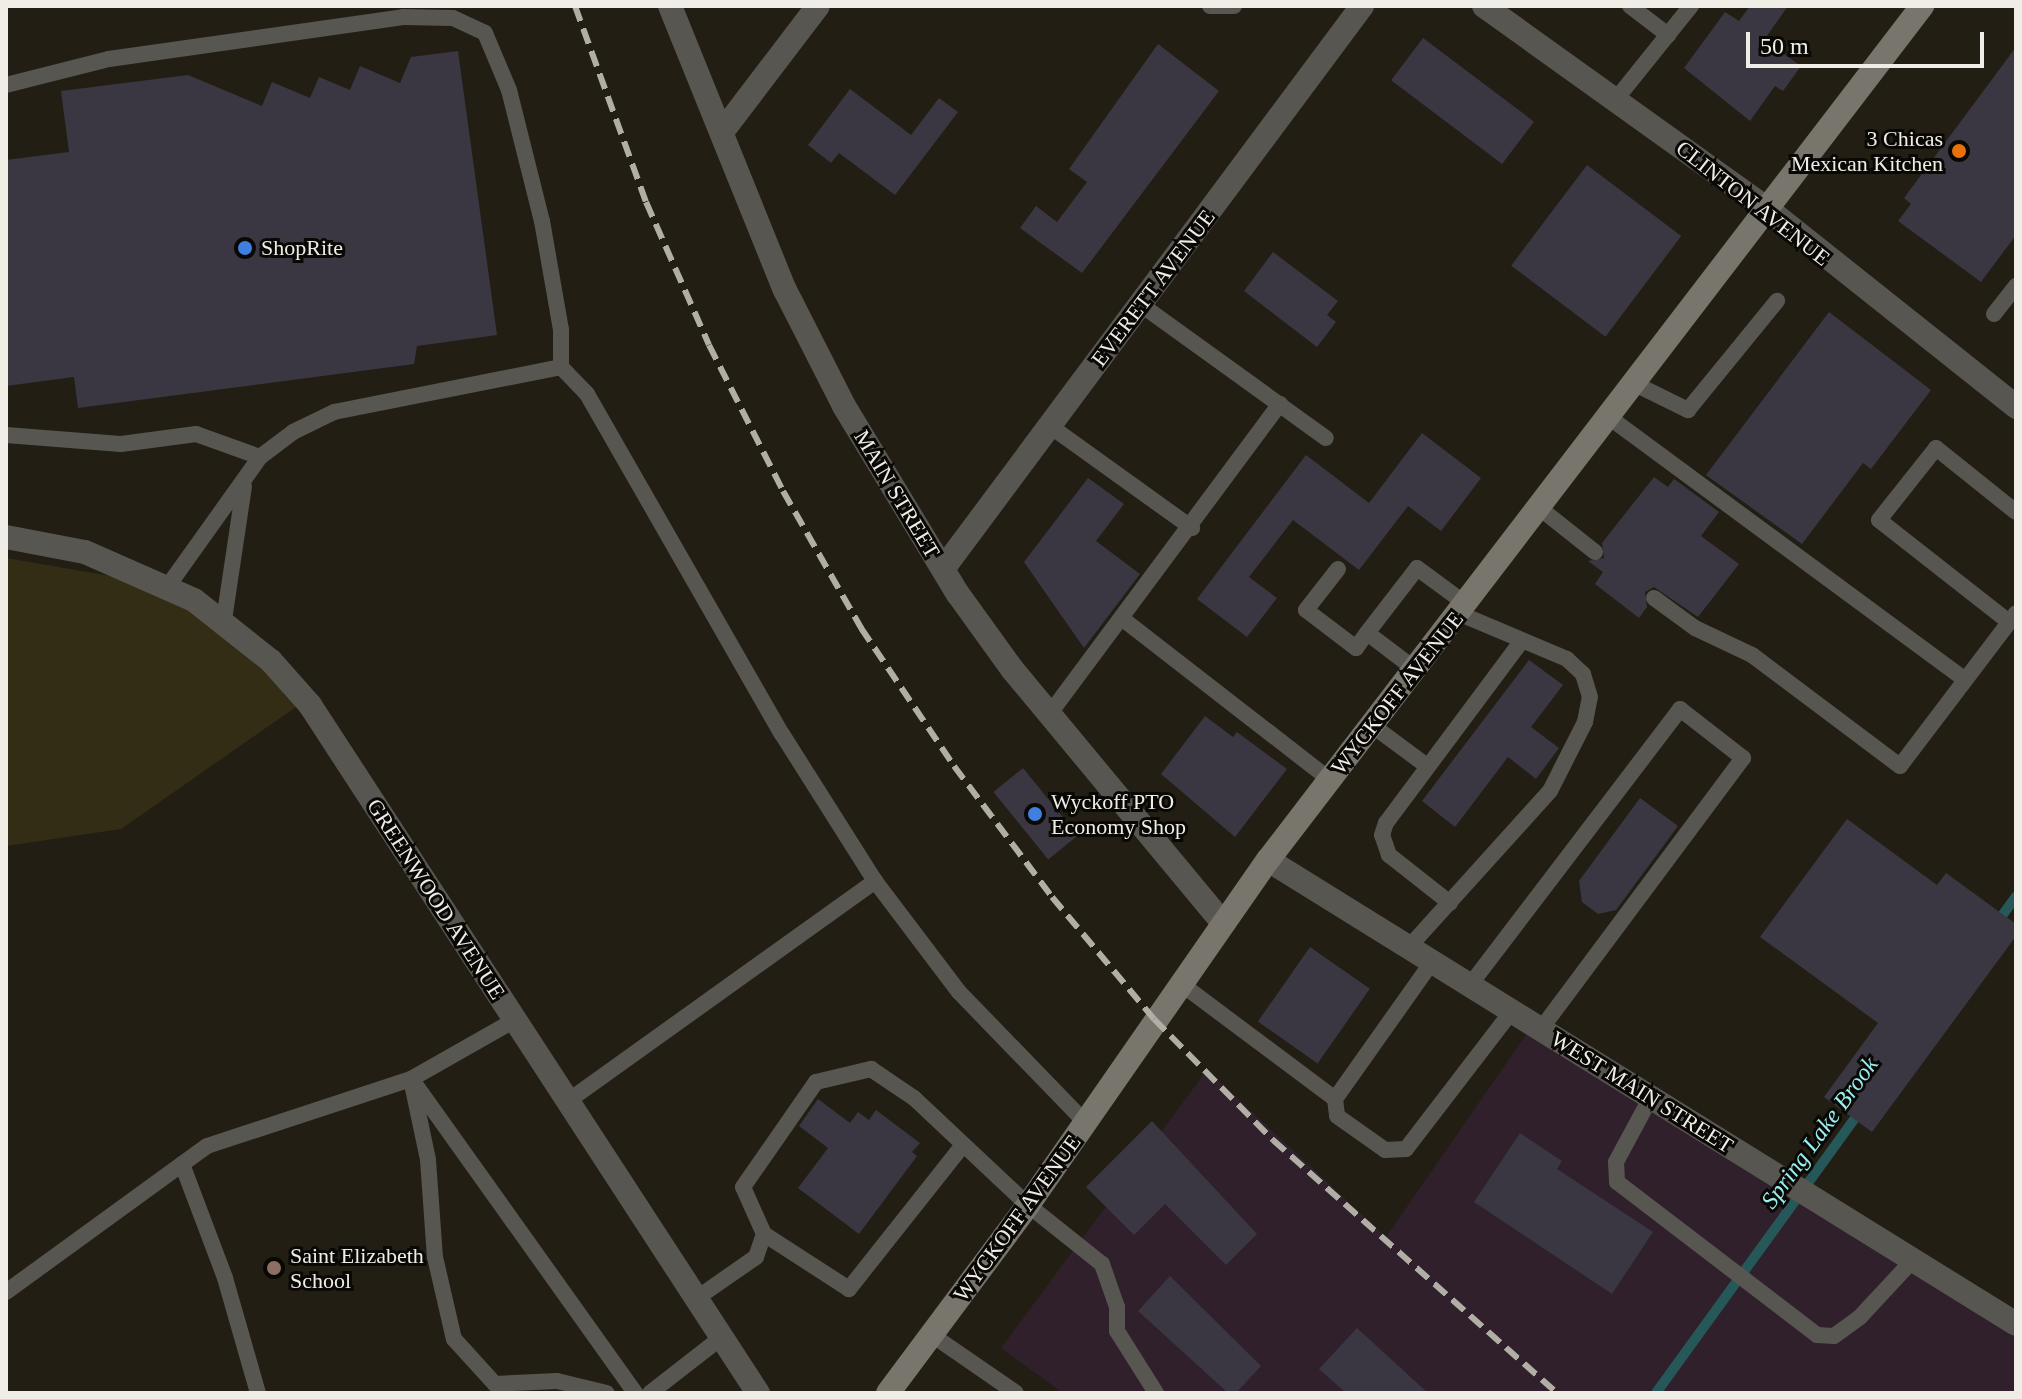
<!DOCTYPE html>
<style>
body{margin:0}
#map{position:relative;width:2022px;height:1399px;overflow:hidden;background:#221e14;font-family:"Times New Roman",serif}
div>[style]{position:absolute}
.industrial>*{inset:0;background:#2f202b}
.green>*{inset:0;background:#342d16}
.stream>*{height:10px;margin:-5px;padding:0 5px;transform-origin:5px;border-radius:5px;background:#265859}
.building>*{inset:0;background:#3a3742;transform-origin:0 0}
.lane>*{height:16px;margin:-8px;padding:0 8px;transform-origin:8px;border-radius:8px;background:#575651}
.street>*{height:24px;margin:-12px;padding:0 12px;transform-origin:12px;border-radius:12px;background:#575651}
.secondary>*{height:24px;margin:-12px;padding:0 12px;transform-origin:12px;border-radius:12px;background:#78756d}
.rail>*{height:6px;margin-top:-3px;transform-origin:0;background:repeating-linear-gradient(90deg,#b1aea6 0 16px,transparent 0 24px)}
.dots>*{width:22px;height:22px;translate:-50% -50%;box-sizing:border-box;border:4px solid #0a0805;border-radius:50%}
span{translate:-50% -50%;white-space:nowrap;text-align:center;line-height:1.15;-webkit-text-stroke:6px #0a0805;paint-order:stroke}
.poi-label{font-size:22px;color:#efede6}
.right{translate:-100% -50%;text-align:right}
.left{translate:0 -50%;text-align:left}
.street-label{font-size:22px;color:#efede6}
.water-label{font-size:24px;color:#99eff1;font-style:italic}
.frame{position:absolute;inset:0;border:8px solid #efede6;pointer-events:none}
.scale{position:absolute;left:1746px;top:32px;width:238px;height:36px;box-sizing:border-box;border:4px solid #efede6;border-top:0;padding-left:10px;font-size:24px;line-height:28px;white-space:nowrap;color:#efede6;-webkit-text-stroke:6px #0a0805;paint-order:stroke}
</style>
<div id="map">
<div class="industrial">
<i style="clip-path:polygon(1530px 1029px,2016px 1333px,2016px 1393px,1063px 1393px,1001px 1348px,1207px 1070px,1386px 1237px)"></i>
</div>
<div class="green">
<i style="clip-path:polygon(6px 558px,163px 585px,303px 702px,121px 829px,6px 846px)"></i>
</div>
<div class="stream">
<i style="left:1996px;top:924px;width:34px;rotate:-54deg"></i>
<i style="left:1656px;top:1393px;width:352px;rotate:-54.1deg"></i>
</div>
<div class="building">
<i style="clip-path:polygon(1750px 6px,1788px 6px,1764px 40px,1801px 66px,1783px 91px,1775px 86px,1750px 121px,1684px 68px,1725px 12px,1739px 21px)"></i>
<i style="left:1423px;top:38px;width:139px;height:53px;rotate:37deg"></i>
<i style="clip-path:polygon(1158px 44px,1219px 91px,1082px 273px,1020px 228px,1036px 206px,1057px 222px,1087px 182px,1069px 169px)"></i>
<i style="clip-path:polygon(2016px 47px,2016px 235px,1981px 282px,1898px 221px,1911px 204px,1904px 198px)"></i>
<i style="clip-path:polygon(458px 51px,497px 335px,417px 346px,414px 364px,78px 408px,74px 377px,6px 386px,6px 160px,69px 152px,61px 91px,188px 75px,262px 106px,272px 82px,310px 98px,319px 77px,350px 90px,360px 66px,400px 83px,411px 57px)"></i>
<i style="clip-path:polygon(850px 89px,911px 135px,939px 98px,958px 112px,895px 195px,839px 153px,831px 163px,808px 145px)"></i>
<i style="left:1587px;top:165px;width:118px;height:126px;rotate:37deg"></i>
<i style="clip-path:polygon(1273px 252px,1338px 301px,1327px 315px,1336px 322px,1317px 347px,1244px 291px)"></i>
<i style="clip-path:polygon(1829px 312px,1931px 390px,1871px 469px,1863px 463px,1802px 544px,1706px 475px)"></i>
<i style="clip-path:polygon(1422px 433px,1481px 478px,1441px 531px,1408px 506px,1359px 570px,1293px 520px,1249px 577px,1277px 598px,1247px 637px,1197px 599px,1306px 455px,1369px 503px)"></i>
<i style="clip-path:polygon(1654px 477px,1668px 487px,1674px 479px,1719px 512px,1701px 536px,1739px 564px,1698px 617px,1654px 587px,1645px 592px,1647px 607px,1639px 618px,1595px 584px,1603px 572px,1588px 561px,1604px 558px,1602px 543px)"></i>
<i style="clip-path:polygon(1088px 478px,1124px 504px,1096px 541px,1140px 574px,1084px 648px,1024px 562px)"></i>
<i style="clip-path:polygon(1529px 660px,1563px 685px,1531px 727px,1559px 748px,1536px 779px,1508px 757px,1455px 827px,1422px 801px)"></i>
<i style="clip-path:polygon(1205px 716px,1233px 737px,1237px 732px,1287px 769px,1235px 837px,1161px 774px)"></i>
<i style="left:1023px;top:768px;width:87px;height:38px;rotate:51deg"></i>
<i style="clip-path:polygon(1640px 798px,1678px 826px,1616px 910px,1598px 914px,1582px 902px,1579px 881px)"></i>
<i style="clip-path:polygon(1847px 819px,1937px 885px,1946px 873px,2016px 924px,2016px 936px,1872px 1132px,1824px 1097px,1878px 1023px,1760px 937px)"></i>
<i style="left:1310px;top:947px;width:73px;height:91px;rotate:35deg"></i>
<i style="clip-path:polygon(818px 1099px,850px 1123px,858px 1112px,869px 1120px,876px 1110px,920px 1143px,912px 1152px,917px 1156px,859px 1234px,798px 1188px,828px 1148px,799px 1126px)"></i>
<i style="clip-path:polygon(1152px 1121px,1257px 1234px,1226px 1265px,1165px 1204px,1134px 1235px,1086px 1187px)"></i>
<i style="clip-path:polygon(1520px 1133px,1562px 1161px,1557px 1169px,1653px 1232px,1612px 1294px,1474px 1202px)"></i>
<i style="clip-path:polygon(1170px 1276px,1261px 1366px,1236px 1393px,1228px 1393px,1138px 1311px)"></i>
<i style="clip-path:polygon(1357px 1328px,1428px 1393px,1346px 1393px,1319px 1369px)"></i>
</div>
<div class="lane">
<i style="left:1210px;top:6px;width:24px"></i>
<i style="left:1630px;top:6px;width:48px;rotate:37.3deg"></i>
<i style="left:6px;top:85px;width:106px;rotate:-14.2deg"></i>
<i style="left:109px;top:59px;width:297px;rotate:-8.1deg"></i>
<i style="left:403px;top:17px;width:50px;rotate:1.1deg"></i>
<i style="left:453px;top:18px;width:35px;rotate:25deg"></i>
<i style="left:485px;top:33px;width:62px;rotate:67.2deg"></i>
<i style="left:509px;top:90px;width:135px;rotate:75.9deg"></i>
<i style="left:542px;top:221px;width:111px;rotate:80.1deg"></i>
<i style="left:561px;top:330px;width:37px;rotate:90deg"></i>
<i style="left:1617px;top:98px;width:118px;rotate:-51.2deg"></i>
<i style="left:1140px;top:304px;width:229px;rotate:35.8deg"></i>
<i style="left:1994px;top:314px;width:36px;rotate:-52deg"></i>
<i style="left:1631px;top:382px;width:64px;rotate:26.2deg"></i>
<i style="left:1688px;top:410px;width:141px;rotate:-50.8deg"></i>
<i style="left:1606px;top:415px;width:443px;rotate:36.4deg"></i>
<i style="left:1050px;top:426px;width:175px;rotate:35.7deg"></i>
<i style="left:6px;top:435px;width:115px;rotate:4.5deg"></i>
<i style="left:121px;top:444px;width:76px;rotate:-7.6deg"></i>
<i style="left:196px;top:434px;width:68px;rotate:19.8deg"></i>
<i style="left:1537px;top:506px;width:74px;rotate:38.4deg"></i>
<i style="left:1338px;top:569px;width:52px;rotate:128deg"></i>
<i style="left:1306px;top:610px;width:63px;rotate:37.2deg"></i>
<i style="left:1356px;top:648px;width:19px;rotate:-54deg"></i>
<i style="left:168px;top:586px;width:158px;rotate:-54.5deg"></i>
<i style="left:260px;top:457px;width:41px;rotate:-37.1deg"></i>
<i style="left:293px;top:432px;width:46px;rotate:-26deg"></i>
<i style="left:334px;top:412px;width:231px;rotate:-11.2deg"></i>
<i style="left:561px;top:367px;width:37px;rotate:46deg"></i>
<i style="left:587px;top:394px;width:392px;rotate:60.2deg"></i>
<i style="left:782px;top:734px;width:174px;rotate:57.7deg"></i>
<i style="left:875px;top:881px;width:139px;rotate:52.9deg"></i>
<i style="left:959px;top:992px;width:182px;rotate:45.9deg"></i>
<i style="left:1654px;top:598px;width:51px;rotate:36.2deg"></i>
<i style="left:1695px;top:628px;width:63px;rotate:25.3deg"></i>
<i style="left:1752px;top:655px;width:185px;rotate:36.9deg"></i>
<i style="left:1900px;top:766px;width:192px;rotate:-52.8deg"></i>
<i style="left:224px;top:620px;width:135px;rotate:-81.5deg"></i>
<i style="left:1124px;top:620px;width:261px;rotate:37.8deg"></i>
<i style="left:2009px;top:622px;width:165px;rotate:-141.9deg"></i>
<i style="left:1879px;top:520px;width:92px;rotate:-51.6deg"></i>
<i style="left:1936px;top:448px;width:102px;rotate:38.7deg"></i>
<i style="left:1416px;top:670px;width:61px;rotate:-142.9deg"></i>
<i style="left:1367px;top:633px;width:82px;rotate:-52.4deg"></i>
<i style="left:1417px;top:568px;width:61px;rotate:36.3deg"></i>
<i style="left:1048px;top:716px;width:389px;rotate:-53.4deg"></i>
<i style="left:1373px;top:726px;width:67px;rotate:36.5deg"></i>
<i style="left:1450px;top:903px;width:78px;rotate:-141.8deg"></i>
<i style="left:1389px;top:855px;width:21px;rotate:-109deg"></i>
<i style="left:1382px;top:835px;width:13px;rotate:-72deg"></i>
<i style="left:1386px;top:823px;width:224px;rotate:-53.3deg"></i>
<i style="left:1409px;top:947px;width:210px;rotate:-47.9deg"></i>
<i style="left:1550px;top:791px;width:77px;rotate:-63.1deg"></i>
<i style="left:1585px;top:722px;width:25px;rotate:-79deg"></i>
<i style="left:1590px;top:697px;width:24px;rotate:-107deg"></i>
<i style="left:1583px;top:674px;width:22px;rotate:-137deg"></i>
<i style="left:1567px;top:659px;width:118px;rotate:-157.1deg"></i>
<i style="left:1432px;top:962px;width:168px;rotate:125.3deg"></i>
<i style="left:1335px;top:1099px;width:17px;rotate:83deg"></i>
<i style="left:1337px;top:1116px;width:59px;rotate:35.3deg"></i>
<i style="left:1385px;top:1150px;width:21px;rotate:-3deg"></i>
<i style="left:1406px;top:1149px;width:174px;rotate:-52.5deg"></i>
<i style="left:1180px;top:983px;width:194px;rotate:36.8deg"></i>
<i style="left:1470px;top:985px;width:347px;rotate:-52.7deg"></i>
<i style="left:1680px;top:709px;width:80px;rotate:37.9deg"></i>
<i style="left:1743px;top:758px;width:338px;rotate:126.7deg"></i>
<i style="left:411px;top:1079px;width:83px;rotate:78.1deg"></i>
<i style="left:428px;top:1160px;width:97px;rotate:85.9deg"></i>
<i style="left:435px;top:1257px;width:84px;rotate:77deg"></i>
<i style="left:454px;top:1339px;width:61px;rotate:47.7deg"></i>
<i style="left:495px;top:1384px;width:62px;rotate:-2.8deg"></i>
<i style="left:557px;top:1381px;width:51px;rotate:13.5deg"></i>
<i style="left:417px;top:1087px;width:376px;rotate:54.5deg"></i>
<i style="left:1651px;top:1097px;width:74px;rotate:118.3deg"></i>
<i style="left:1616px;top:1162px;width:20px;rotate:87deg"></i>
<i style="left:1617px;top:1182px;width:252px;rotate:37.4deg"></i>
<i style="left:1817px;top:1335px;width:17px;rotate:3deg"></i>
<i style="left:1834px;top:1336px;width:32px;rotate:-36deg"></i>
<i style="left:1860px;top:1317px;width:78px;rotate:-47.1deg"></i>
<i style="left:568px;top:1101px;width:378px;rotate:-35.6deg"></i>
<i style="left:963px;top:1145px;width:184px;rotate:128.4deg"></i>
<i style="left:849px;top:1289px;width:101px;rotate:-147.1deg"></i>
<i style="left:764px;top:1234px;width:51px;rotate:-114.1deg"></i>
<i style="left:743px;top:1187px;width:128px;rotate:-55.2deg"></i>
<i style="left:816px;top:1082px;width:57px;rotate:-13.3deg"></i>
<i style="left:871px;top:1069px;width:52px;rotate:34deg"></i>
<i style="left:914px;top:1098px;width:156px;rotate:43.2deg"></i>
<i style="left:1028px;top:1205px;width:95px;rotate:38.6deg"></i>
<i style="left:1102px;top:1264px;width:46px;rotate:70.8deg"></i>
<i style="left:1117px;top:1307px;width:24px;rotate:90deg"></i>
<i style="left:1117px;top:1331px;width:73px;rotate:57.8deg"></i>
<i style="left:182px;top:1164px;width:122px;rotate:69.3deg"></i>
<i style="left:225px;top:1278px;width:120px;rotate:74deg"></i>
<i style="left:6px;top:1292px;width:248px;rotate:-36deg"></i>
<i style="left:207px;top:1146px;width:215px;rotate:-18.2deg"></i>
<i style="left:411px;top:1079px;width:120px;rotate:-29.6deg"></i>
<i style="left:697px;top:1298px;width:72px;rotate:-34.8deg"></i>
<i style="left:756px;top:1257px;width:24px;rotate:-71deg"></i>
<i style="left:932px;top:1335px;width:102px;rotate:34.6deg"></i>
<i style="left:650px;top:1393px;width:91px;rotate:-37.9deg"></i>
</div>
<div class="street">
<i style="left:670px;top:6px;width:306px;rotate:68deg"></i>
<i style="left:785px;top:290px;width:130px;rotate:63deg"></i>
<i style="left:844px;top:406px;width:220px;rotate:58.8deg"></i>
<i style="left:958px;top:594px;width:92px;rotate:54.2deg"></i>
<i style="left:1012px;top:669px;width:330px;rotate:50.3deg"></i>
<i style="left:1484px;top:6px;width:352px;rotate:35.6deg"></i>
<i style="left:1770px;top:211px;width:315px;rotate:38.5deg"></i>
<i style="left:722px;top:132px;width:158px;rotate:-52.7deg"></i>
<i style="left:6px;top:537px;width:80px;rotate:10.8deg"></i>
<i style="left:85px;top:552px;width:119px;rotate:23.8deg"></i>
<i style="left:194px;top:600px;width:98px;rotate:38.4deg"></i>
<i style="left:271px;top:661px;width:59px;rotate:48.4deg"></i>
<i style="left:310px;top:705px;width:821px;rotate:56.93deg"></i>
<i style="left:943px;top:569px;width:702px;rotate:-53.34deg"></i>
<i style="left:1268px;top:860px;width:880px;rotate:31.81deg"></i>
</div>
<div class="secondary">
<i style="left:888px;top:1393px;width:234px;rotate:-53.3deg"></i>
<i style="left:1028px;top:1205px;width:420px;rotate:-55.2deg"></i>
<i style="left:1268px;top:860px;width:1076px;rotate:-52.55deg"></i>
</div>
<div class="rail">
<i style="left:575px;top:6px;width:208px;rotate:70.1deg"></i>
<i style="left:646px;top:202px;width:156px;rotate:66.2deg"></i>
<i style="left:709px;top:345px;width:164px;rotate:63.1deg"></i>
<i style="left:783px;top:491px;width:158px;rotate:60.3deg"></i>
<i style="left:861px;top:628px;width:166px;rotate:56deg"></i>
<i style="left:954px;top:766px;width:164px;rotate:53.2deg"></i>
<i style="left:1052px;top:897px;width:159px;rotate:50.1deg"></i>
<i style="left:1154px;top:1019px;width:170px;rotate:45.5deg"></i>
<i style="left:1273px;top:1140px;width:380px;rotate:41.7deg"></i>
</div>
<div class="dots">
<i style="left:1959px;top:151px;background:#e8710a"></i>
<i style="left:245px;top:248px;background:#3f7fe0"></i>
<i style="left:1035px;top:814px;background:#3f7fe0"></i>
<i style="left:274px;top:1268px;background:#8d6e63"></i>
</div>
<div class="poi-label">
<span class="right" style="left:1943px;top:151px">3 Chicas<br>Mexican Kitchen</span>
<span class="left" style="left:261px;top:248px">ShopRite</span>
<span class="left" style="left:1051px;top:814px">Wyckoff PTO<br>Economy Shop</span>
<span class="left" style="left:290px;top:1268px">Saint Elizabeth<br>School</span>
</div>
<div class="street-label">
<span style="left:1753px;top:203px;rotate:38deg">CLINTON AVENUE</span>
<span style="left:1153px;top:288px;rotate:-53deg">EVERETT AVENUE</span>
<span style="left:897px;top:494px;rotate:59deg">MAIN STREET</span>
<span style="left:1397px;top:693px;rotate:-52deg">WYCKOFF AVENUE</span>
<span style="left:436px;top:899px;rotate:57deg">GREENWOOD AVENUE</span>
<span style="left:1642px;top:1092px;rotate:32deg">WEST MAIN STREET</span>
<span style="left:1017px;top:1218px;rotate:-54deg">WYCKOFF AVENUE</span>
</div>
<div class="water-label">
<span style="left:1820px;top:1133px;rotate:-54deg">Spring Lake Brook</span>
</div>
<div class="frame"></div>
<div class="scale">50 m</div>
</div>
